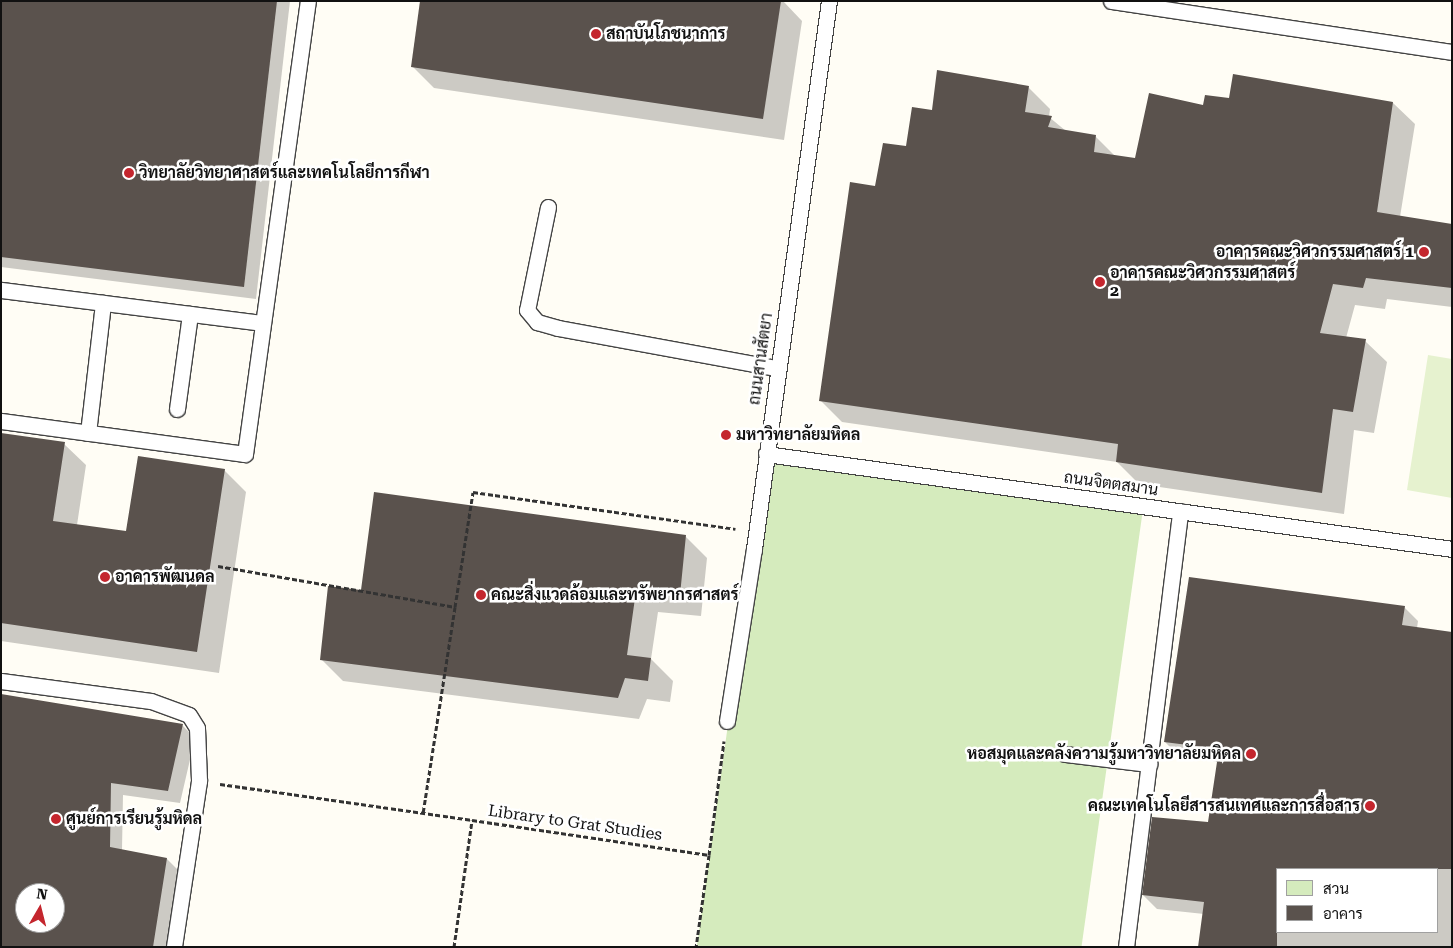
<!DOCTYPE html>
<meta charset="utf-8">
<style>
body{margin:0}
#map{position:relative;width:1453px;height:948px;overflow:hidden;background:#fffdf5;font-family:"Roboto Serif",Sarabun,serif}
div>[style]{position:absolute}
.green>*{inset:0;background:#d5ebbd;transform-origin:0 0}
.pitch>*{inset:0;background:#e6f2cf}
.shadow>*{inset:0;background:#0003}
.building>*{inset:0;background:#5a524d}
.path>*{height:3px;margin-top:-1.5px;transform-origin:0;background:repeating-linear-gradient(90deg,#333 0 5px,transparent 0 7.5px)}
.roads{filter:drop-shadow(1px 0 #444) drop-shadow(-1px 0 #444) drop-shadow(0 1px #444) drop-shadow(0 -1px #444)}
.service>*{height:15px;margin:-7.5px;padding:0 7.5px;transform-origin:7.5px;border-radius:7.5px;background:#fff}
.dots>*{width:14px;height:14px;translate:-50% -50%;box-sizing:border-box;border:2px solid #fff;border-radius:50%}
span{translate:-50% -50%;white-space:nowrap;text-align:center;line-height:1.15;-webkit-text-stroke:5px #fff;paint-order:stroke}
.poi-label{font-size:16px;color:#111;font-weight:700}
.left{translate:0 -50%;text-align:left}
.right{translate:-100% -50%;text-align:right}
.street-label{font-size:16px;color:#111}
.frame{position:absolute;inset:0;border:2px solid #111;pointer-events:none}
.legend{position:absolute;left:1276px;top:868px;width:162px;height:65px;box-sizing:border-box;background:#fff;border:1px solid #a0a0a0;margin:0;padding:6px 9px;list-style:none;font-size:15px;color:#111}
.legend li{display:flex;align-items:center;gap:10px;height:25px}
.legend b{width:25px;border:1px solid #a0a0a0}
.north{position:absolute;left:15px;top:883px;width:50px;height:50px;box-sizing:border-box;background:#fff;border:1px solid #a0a0a0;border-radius:50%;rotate:8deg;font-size:14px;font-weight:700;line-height:20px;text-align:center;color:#111}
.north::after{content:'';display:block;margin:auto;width:18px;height:22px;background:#c4262e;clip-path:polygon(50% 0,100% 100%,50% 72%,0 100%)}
</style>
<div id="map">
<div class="green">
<i style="left:766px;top:454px;width:381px;height:498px;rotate:8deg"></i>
</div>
<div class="pitch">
<i style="clip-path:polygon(1428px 355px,1452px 359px,1452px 498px,1407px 490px)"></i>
</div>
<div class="shadow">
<i style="clip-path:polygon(1px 1px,290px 1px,256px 299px,1px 267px)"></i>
<i style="clip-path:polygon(421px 1px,783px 1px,802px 21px,784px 140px,434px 88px,412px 66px)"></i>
<i style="clip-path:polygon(1028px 87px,1050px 109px,1049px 117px,1066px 131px,1095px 136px,1116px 157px,1136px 159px,1204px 106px,1230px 99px,1393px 103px,1415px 124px,1400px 217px,1452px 225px,1452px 307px,1387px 299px,1385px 309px,1355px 305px,1346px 338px,1365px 341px,1387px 362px,1374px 433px,1354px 430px,1344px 514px,1139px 484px,1117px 462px,842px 422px,820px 400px,876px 187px,933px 111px)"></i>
<i style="clip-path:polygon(1px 434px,64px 444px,86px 465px,77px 525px,127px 533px,224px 470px,246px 492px,219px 673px,1px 641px)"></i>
<i style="clip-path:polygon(685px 536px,707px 558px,701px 616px,658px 612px,651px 659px,673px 681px,670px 702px,647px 699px,639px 719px,343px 681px,322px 660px,362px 591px)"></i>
<i style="clip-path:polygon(evenodd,1404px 607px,1418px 621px,1417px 628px,1452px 633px,1452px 947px,1199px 947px,1204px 914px,1157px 909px,1143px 895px,1209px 823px,1219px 762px,1179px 756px,1165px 742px,1404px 607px,1277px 869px,1437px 869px,1437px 932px,1277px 932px,1277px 869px)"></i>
<i style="clip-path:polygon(evenodd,1px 695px,183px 726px,195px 738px,180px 803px,123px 795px,122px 850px,167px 859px,179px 871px,167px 947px,1px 947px,1px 695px,25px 893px,55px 893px,55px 923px,25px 923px,25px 893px)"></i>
</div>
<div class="building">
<i style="clip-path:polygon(1px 1px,277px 1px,244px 287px,1px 257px)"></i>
<i style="clip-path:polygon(420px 1px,781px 1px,763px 119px,411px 67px)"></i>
<i style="clip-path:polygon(937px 70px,1029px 86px,1025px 112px,1052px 116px,1048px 127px,1096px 135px,1094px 152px,1135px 158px,1149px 93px,1203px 105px,1205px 95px,1229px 98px,1233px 74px,1393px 102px,1377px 212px,1452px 224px,1452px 288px,1366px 278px,1363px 288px,1333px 284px,1320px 333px,1366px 339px,1353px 412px,1333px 409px,1322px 493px,1116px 462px,1118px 444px,819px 401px,850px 182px,875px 186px,883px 143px,906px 146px,912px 107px,932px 110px)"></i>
<i style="clip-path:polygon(1px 433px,65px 442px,53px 521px,126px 531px,138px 456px,225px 469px,197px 652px,1px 623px)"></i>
<i style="clip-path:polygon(374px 492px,686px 535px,680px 595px,636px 591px,627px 655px,651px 658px,648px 681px,625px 678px,618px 698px,320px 660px,328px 586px,361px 590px)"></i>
<i style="clip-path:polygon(1189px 577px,1405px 606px,1402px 625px,1452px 632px,1452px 869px,1277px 869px,1277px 947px,1198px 947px,1204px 902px,1142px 895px,1152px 817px,1208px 822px,1217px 762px,1204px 747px,1164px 742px)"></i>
<i style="clip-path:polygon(evenodd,1px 694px,183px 724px,168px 791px,111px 783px,110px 847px,167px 858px,153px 947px,1px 947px,1px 694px,25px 893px,55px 893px,55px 923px,25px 923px,25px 893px)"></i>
</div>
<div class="path">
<i style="left:218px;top:566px;width:241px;rotate:9.8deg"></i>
<i style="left:455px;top:607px;width:209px;rotate:98.8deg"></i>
<i style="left:455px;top:607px;width:116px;rotate:-81.1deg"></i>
<i style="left:473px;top:492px;width:265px;rotate:8deg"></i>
<i style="left:220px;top:784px;width:255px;rotate:8.1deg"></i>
<i style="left:709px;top:855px;width:115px;rotate:-82.5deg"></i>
<i style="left:454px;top:947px;width:128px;rotate:-81.9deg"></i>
<i style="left:472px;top:820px;width:240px;rotate:8.4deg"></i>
<i style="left:709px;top:855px;width:93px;rotate:98deg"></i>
</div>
<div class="roads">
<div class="service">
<i style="left:1111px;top:1px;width:345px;rotate:8.5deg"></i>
<i style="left:548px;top:207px;width:105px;rotate:101.5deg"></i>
<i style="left:527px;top:310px;width:16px;rotate:50deg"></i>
<i style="left:537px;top:322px;width:22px;rotate:16deg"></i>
<i style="left:558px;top:328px;width:223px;rotate:10.4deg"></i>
<i style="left:1px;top:290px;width:263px;rotate:7.2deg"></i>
<i style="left:177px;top:409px;width:96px;rotate:-82.2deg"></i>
<i style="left:1px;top:421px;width:246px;rotate:7.7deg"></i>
<i style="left:245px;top:454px;width:457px;rotate:-82.1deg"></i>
<i style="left:88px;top:433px;width:131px;rotate:-83.4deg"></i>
<i style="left:766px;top:454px;width:693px;rotate:7.88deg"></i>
<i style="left:1px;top:681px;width:151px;rotate:7.6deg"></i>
<i style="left:151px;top:701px;width:40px;rotate:20.2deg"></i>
<i style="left:189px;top:715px;width:15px;rotate:58deg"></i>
<i style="left:197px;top:728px;width:53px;rotate:87.8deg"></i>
<i style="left:199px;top:781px;width:168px;rotate:98.6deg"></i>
<i style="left:727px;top:721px;width:174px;rotate:-81.1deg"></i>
<i style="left:754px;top:549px;width:553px;rotate:-82.21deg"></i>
<i style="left:1065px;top:754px;width:85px;rotate:6.8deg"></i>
<i style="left:1126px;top:947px;width:439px;rotate:-82.9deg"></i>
</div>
</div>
<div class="dots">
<i style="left:596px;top:34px;background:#c4262e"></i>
<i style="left:129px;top:173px;background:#c4262e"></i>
<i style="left:1424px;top:252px;background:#c4262e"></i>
<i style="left:1100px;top:282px;background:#c4262e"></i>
<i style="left:726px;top:435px;background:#c4262e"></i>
<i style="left:105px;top:577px;background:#c4262e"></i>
<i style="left:481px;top:595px;background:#c4262e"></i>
<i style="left:1251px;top:754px;background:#c4262e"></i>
<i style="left:1370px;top:806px;background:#c4262e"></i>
<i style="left:56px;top:819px;background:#c4262e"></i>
</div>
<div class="poi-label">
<span class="left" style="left:606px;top:34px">สถาบันโภชนาการ</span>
<span class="left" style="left:139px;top:173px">วิทยาลัยวิทยาศาสตร์และเทคโนโลยีการกีฬา</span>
<span class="right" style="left:1414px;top:252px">อาคารคณะวิศวกรรมศาสตร์ 1</span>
<span class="left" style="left:1110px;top:282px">อาคารคณะวิศวกรรมศาสตร์<br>2</span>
<span class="left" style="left:736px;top:435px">มหาวิทยาลัยมหิดล</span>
<span class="left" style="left:115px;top:577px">อาคารพัฒนดล</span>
<span class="left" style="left:491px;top:595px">คณะสิ่งแวดล้อมและทรัพยากรศาสตร์</span>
<span class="right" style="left:1241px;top:754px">หอสมุดและคลังความรู้มหาวิทยาลัยมหิดล</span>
<span class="right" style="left:1360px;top:806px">คณะเทคโนโลยีสารสนเทศและการสื่อสาร</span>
<span class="left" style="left:66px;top:819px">ศูนย์การเรียนรู้มหิดล</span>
</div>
<div class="street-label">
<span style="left:761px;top:359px;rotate:-82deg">ถนนสานสัตยา</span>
<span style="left:1111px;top:484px;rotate:8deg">ถนนจิตตสมาน</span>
<span style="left:575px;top:823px;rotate:8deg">Library to Grat Studies</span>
</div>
<div class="frame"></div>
<ul class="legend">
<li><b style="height:14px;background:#d5ebbd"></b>สวน</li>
<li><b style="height:14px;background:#5a524d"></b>อาคาร</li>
</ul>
<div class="north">N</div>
</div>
